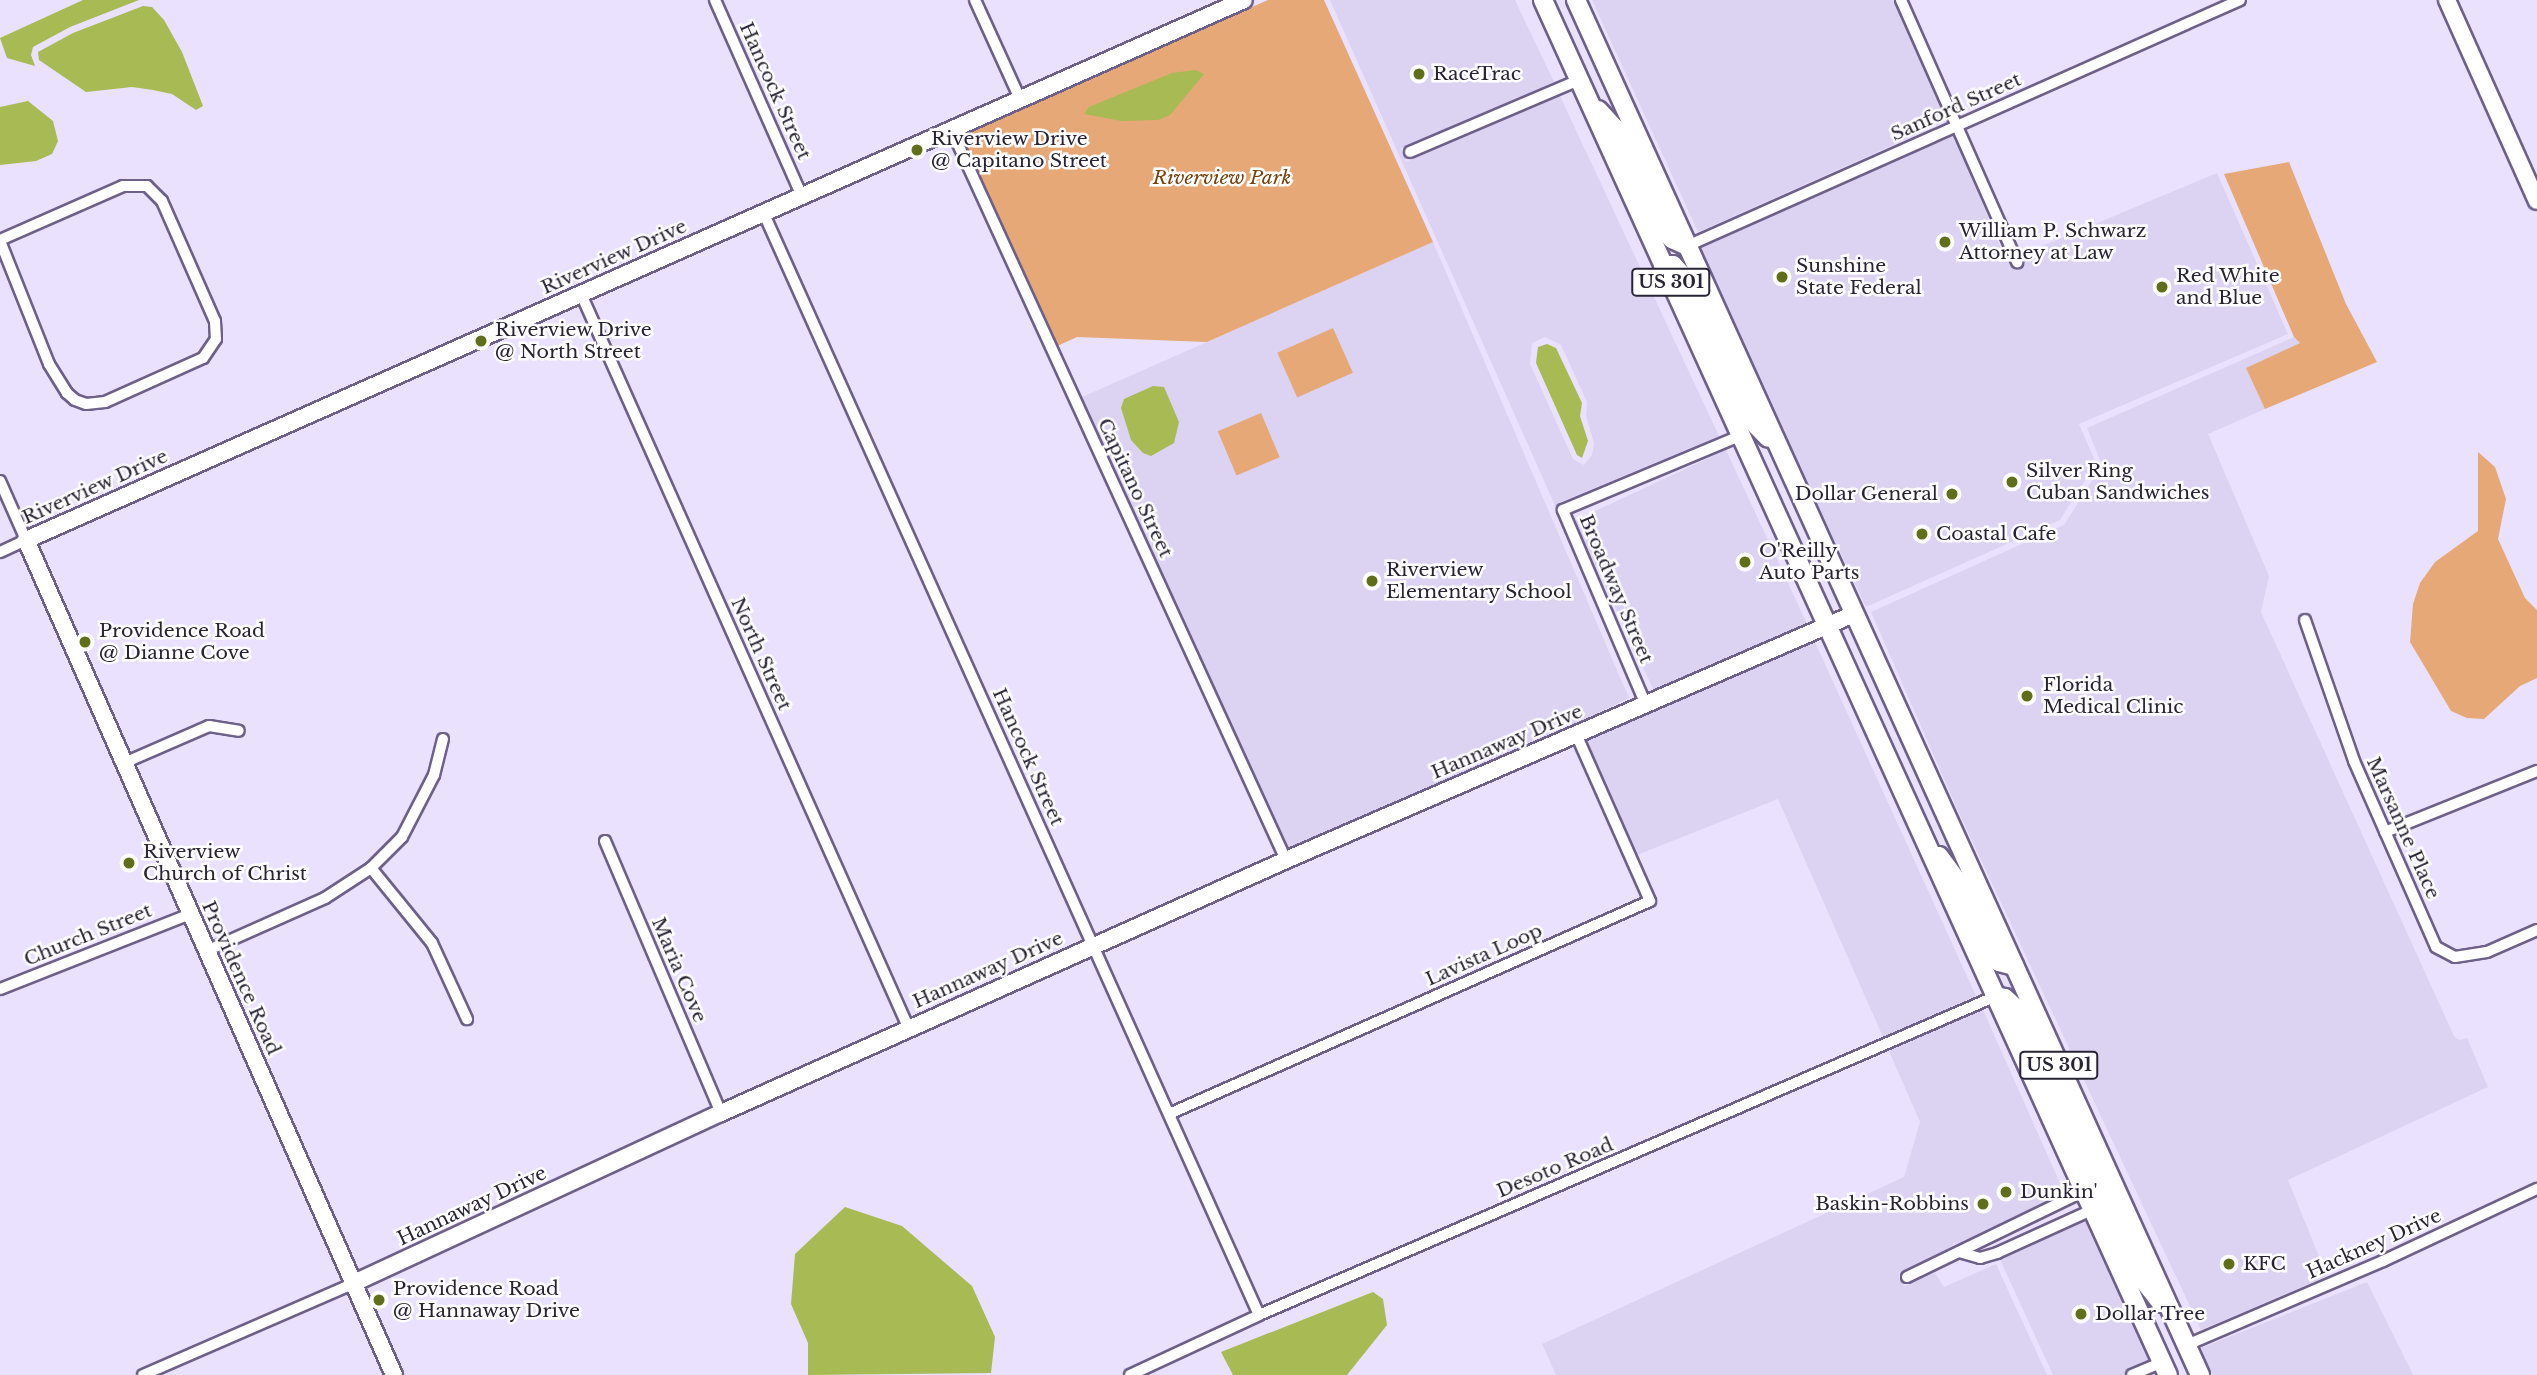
<!DOCTYPE html>
<style>
body{margin:0}
#map{position:relative;width:2537px;height:1375px;overflow:hidden;background:#e9e1fd;font-family:"Libre Baskerville",serif}
div>[style]{position:absolute}
.built>*{inset:0;background:#dcd3f3;transform-origin:0 0}
.green>*{inset:0;background:#e6a877;transform-origin:0 0}
.water>*{inset:0;background:#a7ba53}
.roads{filter:drop-shadow(2px 0 #6d6089) drop-shadow(-2px 0 #6d6089) drop-shadow(0 2px #6d6089) drop-shadow(0 -2px #6d6089)}
.street>*{height:10px;margin:-5px;padding:0 5px;transform-origin:5px;border-radius:5px;background:#fff}
.secondary>*{height:16px;margin:-8px;padding:0 8px;transform-origin:8px;border-radius:8px;background:#fff}
.primary>*{height:18px;margin:-9px;padding:0 9px;transform-origin:9px;border-radius:9px;background:#fff}
.dots>*{width:19px;height:19px;translate:-50% -50%;box-sizing:border-box;border:4px solid #fff;border-radius:50%}
span{translate:-50% -50%;white-space:nowrap;text-align:center;line-height:1.15;-webkit-text-stroke:5px #fff;paint-order:stroke}
.shield-label span{padding:2px 5px;background:#fff;border:2px solid;border-radius:5px;-webkit-text-stroke-width:0}
.shield-label{font-size:18px;color:#292435;font-weight:700}
.poi-label{font-size:19px;color:#292435}
.left{translate:0 -50%;text-align:left}
.right{translate:-100% -50%;text-align:right}
.street-label{font-size:19px;color:#292435}
.park-label{font-size:19px;color:#76410b;font-style:italic}
</style>
<div id="map">
<div class="built">
<i style="clip-path:polygon(evenodd,1330px 0,1515px 0,1554px 82px,1401px 148px,1406px 162px,1560px 96px,1719px 436px,1560px 502px,1557px 510px,1330px 0,1545px 337px,1561px 345px,1587px 402px,1586px 416px,1594px 443px,1592px 455px,1584px 465px,1573px 459px,1530px 364px,1532px 343px,1545px 337px)"></i>
<i style="clip-path:polygon(1592px 0,1894px 0,1947px 121px,1698px 232px)"></i>
<i style="clip-path:polygon(1953px 132px,2006px 261px,2217px 173px,2288px 334px,2079px 424px,2096px 463px,2060px 520px,1866px 607px,1696px 246px)"></i>
<i style="clip-path:polygon(1433px 242px,1629px 698px,1527px 747px,1288px 852px,1080px 398px)"></i>
<i style="clip-path:polygon(2294px 337px,2300px 343px,2247px 368px,2265px 409px,2208px 434px,2269px 576px,2261px 612px,2454px 1036px,2459px 1040px,2467px 1038px,2488px 1087px,2288px 1180px,2327px 1276px,2201px 1330px,1959px 813px,1871px 612px,2064px 525px,2102px 465px,2087px 428px)"></i>
<i style="left:1726px;top:450px;width:194px;height:167px;rotate:65deg"></i>
<i style="clip-path:polygon(1814px 640px,1976px 996px,1883px 1037px,1778px 799px,1637px 855px,1586px 741px)"></i>
<i style="clip-path:polygon(1983px 1010px,2064px 1192px,1958px 1244px,1953px 1243px,1953px 1246px,1898px 1273px,1904px 1286px,1935px 1273px,1944px 1287px,1996px 1264px,2047px 1375px,1556px 1375px,1542px 1344px,1904px 1177px,1920px 1122px,1889px 1051px)"></i>
<i style="clip-path:polygon(2092px 1210px,2162px 1362px,2132px 1375px,2053px 1375px,1997px 1253px)"></i>
<i style="clip-path:polygon(2367px 1282px,2413px 1375px,2213px 1375px,2204px 1359px,2201px 1348px)"></i>
</div>
<div class="green">
<i style="clip-path:polygon(1268px 0,1324px 0,1433px 242px,1207px 342px,1077px 337px,1055px 347px,961px 136px)"></i>
<i style="clip-path:polygon(2289px 162px,2346px 304px,2377px 362px,2265px 409px,2246px 368px,2300px 343px,2294px 337px,2224px 174px)"></i>
<i style="left:1333px;top:328px;width:49px;height:61px;rotate:66deg"></i>
<i style="left:1261px;top:413px;width:48px;height:47px;rotate:67deg"></i>
<i style="clip-path:polygon(2478px 452px,2495px 467px,2506px 499px,2498px 539px,2525px 598px,2537px 610px,2537px 678px,2520px 686px,2484px 719px,2467px 718px,2451px 711px,2410px 642px,2413px 604px,2420px 583px,2435px 562px,2478px 531px)"></i>
</div>
<div class="water">
<i style="clip-path:polygon(83px 0,139px 0,70px 27px,33px 47px,31px 55px,35px 66px,7px 58px,0 38px)"></i>
<i style="clip-path:polygon(143px 6px,152px 7px,164px 20px,182px 52px,203px 106px,196px 110px,172px 94px,153px 90px,132px 87px,86px 92px,39px 60px,38px 52px,73px 33px)"></i>
<i style="clip-path:polygon(1196px 70px,1204px 74px,1170px 115px,1158px 120px,1122px 121px,1084px 114px,1089px 107px,1172px 73px)"></i>
<i style="clip-path:polygon(28px 101px,53px 121px,58px 141px,52px 154px,36px 161px,0 165px,0 107px)"></i>
<i style="clip-path:polygon(1547px 344px,1556px 348px,1582px 403px,1580px 416px,1588px 441px,1582px 458px,1577px 455px,1536px 363px,1538px 347px)"></i>
<i style="clip-path:polygon(1153px 386px,1164px 387px,1179px 422px,1174px 443px,1151px 456px,1143px 453px,1131px 440px,1121px 408px,1124px 399px)"></i>
<i style="clip-path:polygon(845px 1207px,902px 1226px,972px 1286px,995px 1337px,991px 1373px,808px 1375px,808px 1343px,791px 1304px,795px 1254px)"></i>
<i style="clip-path:polygon(1373px 1292px,1383px 1299px,1387px 1325px,1347px 1375px,1233px 1375px,1221px 1352px)"></i>
</div>
<div class="roads">
<div class="street">
<i style="left:715px;top:0;width:214px;rotate:66.1deg"></i>
<i style="left:975px;top:0;width:111px;rotate:65.5deg"></i>
<i style="left:1901px;top:0;width:287px;rotate:66.1deg"></i>
<i style="left:952px;top:131px;width:802px;rotate:65.38deg"></i>
<i style="left:1410px;top:152px;width:184px;rotate:-23.1deg"></i>
<i style="left:764px;top:214px;width:1207px;rotate:65.79deg"></i>
<i style="left:0;top:240px;width:134px;rotate:-23.7deg"></i>
<i style="left:123px;top:186px;width:24px"></i>
<i style="left:147px;top:186px;width:21px;rotate:45deg"></i>
<i style="left:162px;top:201px;width:131px;rotate:66.2deg"></i>
<i style="left:215px;top:321px;width:18px;rotate:87deg"></i>
<i style="left:216px;top:339px;width:23px;rotate:124deg"></i>
<i style="left:203px;top:358px;width:107px;rotate:155.8deg"></i>
<i style="left:105px;top:402px;width:19px;rotate:174deg"></i>
<i style="left:86px;top:404px;width:12px;rotate:-160deg"></i>
<i style="left:75px;top:400px;width:11px;rotate:-139deg"></i>
<i style="left:67px;top:393px;width:34px;rotate:-122deg"></i>
<i style="left:49px;top:364px;width:132px;rotate:-111.7deg"></i>
<i style="left:1687px;top:246px;width:605px;rotate:-23.98deg"></i>
<i style="left:581px;top:294px;width:805px;rotate:65.95deg"></i>
<i style="left:0;top:481px;width:64px;rotate:66.2deg"></i>
<i style="left:26px;top:540px;width:29px;rotate:155deg"></i>
<i style="left:2305px;top:620px;width:149px;rotate:70.8deg"></i>
<i style="left:2354px;top:761px;width:203px;rotate:66.2deg"></i>
<i style="left:2436px;top:947px;width:21px;rotate:28deg"></i>
<i style="left:2455px;top:957px;width:32px;rotate:-9deg"></i>
<i style="left:2487px;top:952px;width:55px;rotate:-23.7deg"></i>
<i style="left:1646px;top:705px;width:212px;rotate:-113.1deg"></i>
<i style="left:1563px;top:510px;width:192px;rotate:-22.7deg"></i>
<i style="left:124px;top:763px;width:93px;rotate:-23.5deg"></i>
<i style="left:209px;top:726px;width:30px;rotate:9deg"></i>
<i style="left:2385px;top:832px;width:164px;rotate:-21.9deg"></i>
<i style="left:605px;top:841px;width:296px;rotate:66.9deg"></i>
<i style="left:371px;top:868px;width:97px;rotate:50.9deg"></i>
<i style="left:432px;top:943px;width:84px;rotate:65.3deg"></i>
<i style="left:206px;top:951px;width:130px;rotate:-24deg"></i>
<i style="left:325px;top:898px;width:55px;rotate:-33.1deg"></i>
<i style="left:371px;top:868px;width:44px;rotate:-45deg"></i>
<i style="left:402px;top:837px;width:70px;rotate:-62.7deg"></i>
<i style="left:434px;top:775px;width:37px;rotate:-76deg"></i>
<i style="left:0;top:989px;width:204px;rotate:-21.5deg"></i>
<i style="left:1169px;top:1114px;width:526px;rotate:-23.89deg"></i>
<i style="left:1650px;top:901px;width:180px;rotate:-113.9deg"></i>
<i style="left:1959px;top:1252px;width:22px;rotate:16deg"></i>
<i style="left:1980px;top:1258px;width:18px;rotate:-16deg"></i>
<i style="left:1997px;top:1253px;width:104px;rotate:-24.4deg"></i>
<i style="left:1907px;top:1277px;width:197px;rotate:-25.9deg"></i>
<i style="left:2187px;top:1345px;width:213px;rotate:-23.2deg"></i>
<i style="left:2383px;top:1261px;width:170px;rotate:-25.1deg"></i>
<i style="left:143px;top:1375px;width:228px;rotate:-23.5deg"></i>
<i style="left:1130px;top:1375px;width:142px;rotate:-24.9deg"></i>
<i style="left:1259px;top:1315px;width:803px;rotate:-23.4deg"></i>
<i style="left:2132px;top:1375px;width:33px;rotate:-23deg"></i>
</div>
<div class="secondary">
<i style="left:2447px;top:0;width:220px;rotate:65.9deg"></i>
<i style="left:352px;top:1284px;width:407px;rotate:-24.9deg"></i>
<i style="left:721px;top:1113px;width:619px;rotate:-24.12deg"></i>
<i style="left:1286px;top:860px;width:619px;rotate:-23.42deg"></i>
<i style="left:394px;top:1375px;width:912px;rotate:-113.78deg"></i>
<i style="left:26px;top:540px;width:1332px;rotate:-23.91deg"></i>
</div>
<div class="primary">
<i style="left:1543px;top:0;width:1510px;rotate:65.56deg"></i>
<i style="left:1576px;top:0;width:1510px;rotate:65.59deg"></i>
<i style="left:1598px;top:110px;width:25px;rotate:47deg"></i>
<i style="left:1615px;top:128px;width:112px;rotate:64.6deg"></i>
<i style="left:1663px;top:229px;width:13px;rotate:48deg"></i>
<i style="left:1672px;top:239px;width:17px;rotate:25deg"></i>
<i style="left:1663px;top:265px;width:10px"></i>
<i style="left:1673px;top:265px;width:15px;rotate:48deg"></i>
<i style="left:1683px;top:276px;width:155px;rotate:65.3deg"></i>
<i style="left:1748px;top:417px;width:29px;rotate:46deg"></i>
<i style="left:1939px;top:856px;width:42px;rotate:53.7deg"></i>
<i style="left:1964px;top:890px;width:71px;rotate:66deg"></i>
<i style="left:1993px;top:955px;width:9px;rotate:49deg"></i>
<i style="left:1999px;top:962px;width:16px;rotate:15deg"></i>
<i style="left:1996px;top:996px;width:9px;rotate:13deg"></i>
<i style="left:2005px;top:998px;width:16px;rotate:43deg"></i>
<i style="left:2017px;top:1009px;width:102px;rotate:65.2deg"></i>
<i style="left:2060px;top:1102px;width:31px;rotate:52deg"></i>
<i style="left:2063px;top:1118px;width:11px;rotate:45deg"></i>
<i style="left:2071px;top:1126px;width:62px;rotate:65.1deg"></i>
<i style="left:2097px;top:1182px;width:7px;rotate:34deg"></i>
<i style="left:2103px;top:1186px;width:10px;rotate:-11deg"></i>
<i style="left:2084px;top:1191px;width:16px;rotate:18deg"></i>
<i style="left:2099px;top:1196px;width:11px;rotate:49deg"></i>
<i style="left:2106px;top:1204px;width:80px;rotate:64.7deg"></i>
<i style="left:2140px;top:1276px;width:34px;rotate:52deg"></i>
</div>
</div>
<div class="dots">
<i style="left:1419px;top:74px;background:#606e19"></i>
<i style="left:917px;top:150px;background:#606e19"></i>
<i style="left:1945px;top:242px;background:#606e19"></i>
<i style="left:1782px;top:277px;background:#606e19"></i>
<i style="left:2162px;top:287px;background:#606e19"></i>
<i style="left:481px;top:341px;background:#606e19"></i>
<i style="left:2012px;top:482px;background:#606e19"></i>
<i style="left:1952px;top:494px;background:#606e19"></i>
<i style="left:1922px;top:534px;background:#606e19"></i>
<i style="left:1745px;top:562px;background:#606e19"></i>
<i style="left:1372px;top:581px;background:#606e19"></i>
<i style="left:85px;top:642px;background:#606e19"></i>
<i style="left:2027px;top:696px;background:#606e19"></i>
<i style="left:129px;top:863px;background:#606e19"></i>
<i style="left:2006px;top:1192px;background:#606e19"></i>
<i style="left:1983px;top:1204px;background:#606e19"></i>
<i style="left:2229px;top:1264px;background:#606e19"></i>
<i style="left:379px;top:1300px;background:#606e19"></i>
<i style="left:2081px;top:1314px;background:#606e19"></i>
</div>
<div class="shield-label">
<span style="left:1671px;top:282px">US 301</span>
<span style="left:2059px;top:1065px">US 301</span>
</div>
<div class="poi-label">
<span class="left" style="left:1433px;top:74px">RaceTrac</span>
<span class="left" style="left:931px;top:150px">Riverview Drive<br>@ Capitano Street</span>
<span class="left" style="left:1959px;top:242px">William P. Schwarz<br>Attorney at Law</span>
<span class="left" style="left:1796px;top:277px">Sunshine<br>State Federal</span>
<span class="left" style="left:2176px;top:287px">Red White<br>and Blue</span>
<span class="left" style="left:495px;top:341px">Riverview Drive<br>@ North Street</span>
<span class="left" style="left:2026px;top:482px">Silver Ring<br>Cuban Sandwiches</span>
<span class="right" style="left:1938px;top:494px">Dollar General</span>
<span class="left" style="left:1936px;top:534px">Coastal Cafe</span>
<span class="left" style="left:1759px;top:562px">O'Reilly<br>Auto Parts</span>
<span class="left" style="left:1386px;top:581px">Riverview<br>Elementary School</span>
<span class="left" style="left:99px;top:642px">Providence Road<br>@ Dianne Cove</span>
<span class="left" style="left:2043px;top:696px">Florida<br>Medical Clinic</span>
<span class="left" style="left:143px;top:863px">Riverview<br>Church of Christ</span>
<span class="left" style="left:2020px;top:1192px">Dunkin'</span>
<span class="right" style="left:1969px;top:1204px">Baskin-Robbins</span>
<span class="left" style="left:2243px;top:1264px">KFC</span>
<span class="left" style="left:393px;top:1300px">Providence Road<br>@ Hannaway Drive</span>
<span class="left" style="left:2095px;top:1314px">Dollar Tree</span>
</div>
<div class="street-label">
<span style="left:775px;top:91px;rotate:66deg">Hancock Street</span>
<span style="left:1956px;top:107px;rotate:-24deg">Sanford Street</span>
<span style="left:614px;top:257px;rotate:-24deg">Riverview Drive</span>
<span style="left:95px;top:487px;rotate:-24deg">Riverview Drive</span>
<span style="left:1135px;top:488px;rotate:65deg">Capitano Street</span>
<span style="left:1616px;top:589px;rotate:67deg">Broadway Street</span>
<span style="left:761px;top:654px;rotate:66deg">North Street</span>
<span style="left:1507px;top:742px;rotate:-23deg">Hannaway Drive</span>
<span style="left:1028px;top:757px;rotate:66deg">Hancock Street</span>
<span style="left:2403px;top:828px;rotate:66deg">Marsanne Place</span>
<span style="left:88px;top:935px;rotate:-22deg">Church Street</span>
<span style="left:1484px;top:955px;rotate:-24deg">Lavista Loop</span>
<span style="left:679px;top:970px;rotate:67deg">Maria Cove</span>
<span style="left:988px;top:970px;rotate:-24deg">Hannaway Drive</span>
<span style="left:241px;top:978px;rotate:66deg">Providence Road</span>
<span style="left:1555px;top:1168px;rotate:-23deg">Desoto Road</span>
<span style="left:472px;top:1206px;rotate:-25deg">Hannaway Drive</span>
<span style="left:2374px;top:1244px;rotate:-24deg">Hackney Drive</span>
</div>
<div class="park-label">
<span style="left:1222px;top:178px">Riverview Park</span>
</div>
</div>
